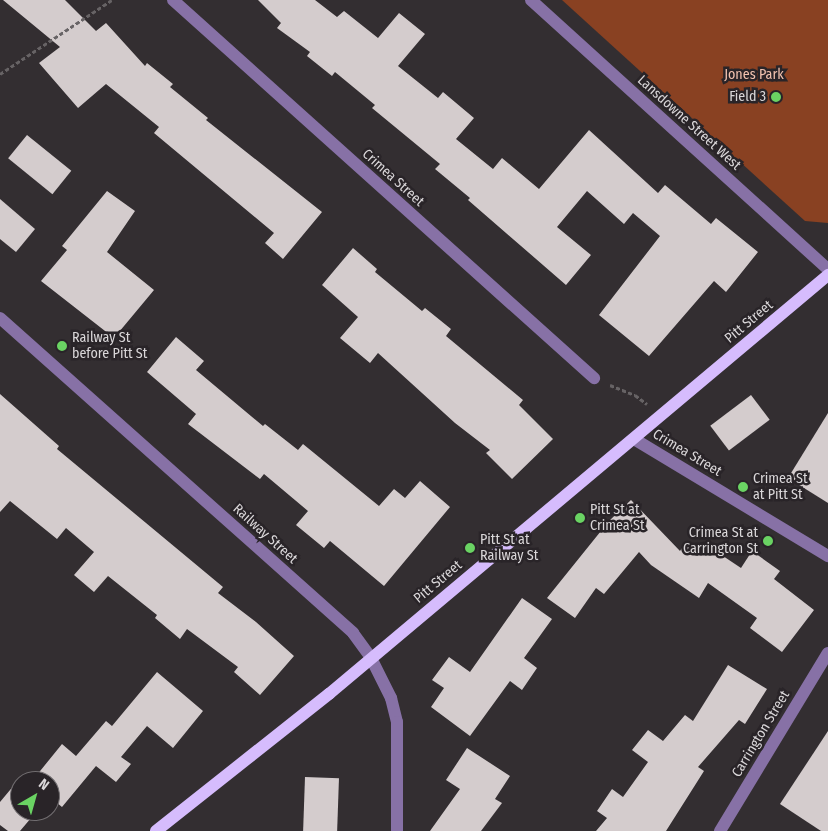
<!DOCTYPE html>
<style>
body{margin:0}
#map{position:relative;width:828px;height:831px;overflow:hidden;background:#332e31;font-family:"Fira Sans Condensed",sans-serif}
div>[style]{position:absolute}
.green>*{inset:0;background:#894122}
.building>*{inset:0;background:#d4cccd;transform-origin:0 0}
.path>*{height:3px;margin-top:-1.5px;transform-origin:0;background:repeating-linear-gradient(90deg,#676365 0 4px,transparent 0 6.5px)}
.minor>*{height:12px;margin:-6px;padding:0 6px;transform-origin:6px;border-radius:6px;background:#8771a6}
.major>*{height:12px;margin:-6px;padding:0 6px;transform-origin:6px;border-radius:6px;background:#d6bcfd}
.dots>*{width:14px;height:14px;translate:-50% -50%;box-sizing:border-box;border:2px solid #292428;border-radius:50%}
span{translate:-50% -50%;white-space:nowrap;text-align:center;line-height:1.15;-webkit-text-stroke:5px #292428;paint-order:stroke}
.park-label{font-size:14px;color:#f2c2af}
.poi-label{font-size:14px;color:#dad7d9}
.right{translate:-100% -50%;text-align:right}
.left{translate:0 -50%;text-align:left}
.street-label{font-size:14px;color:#dad7d9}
.north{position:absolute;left:10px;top:771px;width:50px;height:50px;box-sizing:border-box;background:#292428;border:1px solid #706c6f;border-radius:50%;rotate:38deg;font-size:14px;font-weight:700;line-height:20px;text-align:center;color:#dad7d9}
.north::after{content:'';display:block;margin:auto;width:18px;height:22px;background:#6ad363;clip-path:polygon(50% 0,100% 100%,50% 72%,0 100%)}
</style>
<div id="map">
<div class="green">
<i style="clip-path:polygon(562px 0,828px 0,828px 223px,805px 221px)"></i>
</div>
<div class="building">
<i style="clip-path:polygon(3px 0,65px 0,96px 31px,106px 23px,145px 66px,147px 63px,173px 84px,170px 87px,208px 118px,206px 120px,322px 212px,283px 259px,265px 243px,274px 233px,154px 133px,159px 127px,106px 84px,78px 108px,39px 63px,60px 47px)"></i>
<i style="clip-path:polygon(258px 0,315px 0,337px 17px,344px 11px,378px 38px,399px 13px,425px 34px,398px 66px,438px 98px,443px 92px,474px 118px,456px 139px,493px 169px,502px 158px,539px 189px,589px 130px,658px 193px,665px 185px,711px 224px,716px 218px,758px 252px,726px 292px,714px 281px,649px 356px,599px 315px,660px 236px,633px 213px,624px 224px,587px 191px,557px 227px,591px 255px,566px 285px,468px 200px,470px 198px,435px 169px,440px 164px,372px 108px,375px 105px,335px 72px,332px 76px,307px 56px,310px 52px,277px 28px,281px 23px)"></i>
<i style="left:27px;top:135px;width:57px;height:30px;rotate:39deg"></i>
<i style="clip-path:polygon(107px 191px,135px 211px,107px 252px,154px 290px,114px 338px,41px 281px,67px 250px,62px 246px)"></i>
<i style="clip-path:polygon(0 199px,35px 229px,16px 252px,0 239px)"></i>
<i style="clip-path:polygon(353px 248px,377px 269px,375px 272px,422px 311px,425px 308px,451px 329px,446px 336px,523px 400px,519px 405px,553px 439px,512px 479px,486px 453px,490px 450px,455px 423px,378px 353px,370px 363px,340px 338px,358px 317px,322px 285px)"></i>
<i style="clip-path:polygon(176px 337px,204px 361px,196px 370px,263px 426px,265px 424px,298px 450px,303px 444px,379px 506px,394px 489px,405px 498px,420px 481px,450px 507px,384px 586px,330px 541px,324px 548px,296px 525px,308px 511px,264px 474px,260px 479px,188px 424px,196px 414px,147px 372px)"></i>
<i style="clip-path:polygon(0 394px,59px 446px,57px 449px,223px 587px,218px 593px,256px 622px,294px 656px,260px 695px,234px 672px,238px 667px,187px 629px,180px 639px,155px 618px,157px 615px,108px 576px,94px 592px,74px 575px,94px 552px,66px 528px,57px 539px,10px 501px,0 512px)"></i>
<i style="left:751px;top:395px;width:31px;height:51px;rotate:53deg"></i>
<i style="clip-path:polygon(828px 413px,828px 503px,788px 478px)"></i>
<i style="clip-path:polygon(631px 500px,680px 551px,685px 543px,701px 555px,708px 546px,741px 568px,752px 551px,780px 571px,774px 579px,814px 610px,782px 652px,750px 628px,757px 618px,708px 583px,699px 598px,651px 565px,639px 552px,604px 594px,596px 588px,575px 618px,547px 598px,609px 521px)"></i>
<i style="clip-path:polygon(522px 598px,552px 619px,524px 658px,537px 668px,522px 690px,510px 681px,470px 736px,431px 707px,444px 688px,432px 680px,449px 657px,470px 672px)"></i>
<i style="clip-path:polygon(728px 665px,767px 689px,745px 724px,739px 720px,698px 767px,704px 771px,666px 831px,596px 831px,607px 818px,597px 811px,612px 789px,623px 797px,648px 762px,632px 750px,648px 730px,663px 741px,685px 715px,693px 721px)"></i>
<i style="clip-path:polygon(157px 672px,203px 711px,173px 748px,147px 726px,121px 757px,131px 764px,116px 782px,96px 766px,62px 807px,50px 797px,50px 781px,32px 781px,62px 744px,76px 756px,106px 721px,112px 726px)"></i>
<i style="clip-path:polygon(828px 731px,828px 831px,821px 831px,780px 804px)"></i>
<i style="clip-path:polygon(467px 748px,510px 776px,495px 799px,502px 803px,481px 831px,430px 831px,460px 789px,446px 780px)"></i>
<i style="left:305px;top:777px;width:34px;height:54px;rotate:2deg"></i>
<i style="clip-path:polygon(15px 784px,20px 788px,20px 811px,37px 811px,20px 831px,8px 831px,0 825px,0 802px)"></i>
</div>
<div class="path">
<i style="left:0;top:74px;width:134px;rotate:-33.5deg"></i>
<i style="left:610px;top:385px;width:27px;rotate:22deg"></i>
<i style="left:635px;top:395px;width:15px;rotate:37deg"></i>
</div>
<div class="minor">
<i style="left:173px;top:0;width:566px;rotate:41.92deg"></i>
<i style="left:531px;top:0;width:401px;rotate:42.2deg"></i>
<i style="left:0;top:318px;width:473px;rotate:41.7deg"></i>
<i style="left:353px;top:633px;width:31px;rotate:54deg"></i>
<i style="left:371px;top:658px;width:45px;rotate:63.4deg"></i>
<i style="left:391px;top:698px;width:25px;rotate:76deg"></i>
<i style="left:397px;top:722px;width:109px;rotate:90deg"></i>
<i style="left:634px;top:439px;width:227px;rotate:31.1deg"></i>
<i style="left:720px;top:831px;width:208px;rotate:-58.8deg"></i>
</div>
<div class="major">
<i style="left:156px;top:831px;width:221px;rotate:-38.4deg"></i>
<i style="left:329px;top:694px;width:652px;rotate:-40.02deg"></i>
</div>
<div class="dots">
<i style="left:776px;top:97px;background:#6ad363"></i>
<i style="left:62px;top:346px;background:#6ad363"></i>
<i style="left:743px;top:487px;background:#6ad363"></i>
<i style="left:580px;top:518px;background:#6ad363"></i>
<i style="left:768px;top:541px;background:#6ad363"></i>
<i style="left:470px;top:548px;background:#6ad363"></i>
</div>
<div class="park-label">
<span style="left:754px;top:75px">Jones Park</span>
</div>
<div class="poi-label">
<span class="right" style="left:766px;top:97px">Field 3</span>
<span class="left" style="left:72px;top:346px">Railway St<br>before Pitt St</span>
<span class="left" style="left:753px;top:487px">Crimea St<br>at Pitt St</span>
<span class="left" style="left:590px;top:518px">Pitt St at<br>Crimea St</span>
<span class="right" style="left:758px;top:541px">Crimea St at<br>Carrington St</span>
<span class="left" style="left:480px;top:548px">Pitt St at<br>Railway St</span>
</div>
<div class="street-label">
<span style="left:689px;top:123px;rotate:42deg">Lansdowne Street West</span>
<span style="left:393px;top:178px;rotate:42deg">Crimea Street</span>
<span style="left:749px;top:322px;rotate:-40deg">Pitt Street</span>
<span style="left:687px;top:453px;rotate:31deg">Crimea Street</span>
<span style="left:265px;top:534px;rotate:42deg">Railway Street</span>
<span style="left:438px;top:582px;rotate:-40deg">Pitt Street</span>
<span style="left:761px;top:734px;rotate:-59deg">Carrington Street</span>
</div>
<div class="north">N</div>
</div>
